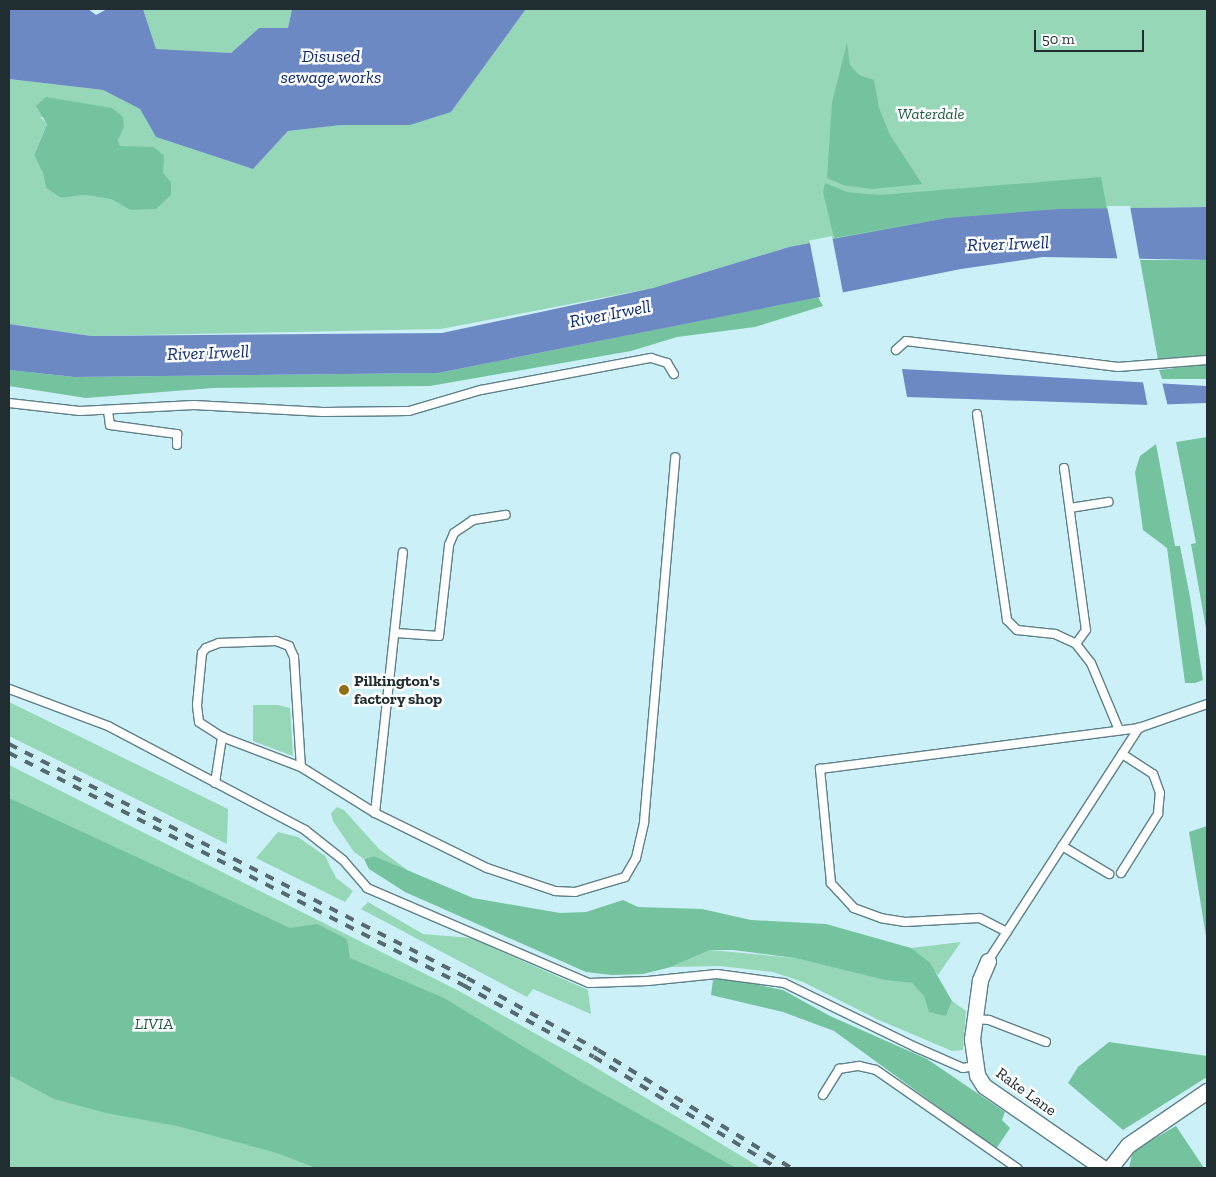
<!DOCTYPE html>
<style>
body{margin:0}
#map{position:relative;width:1216px;height:1177px;overflow:hidden;background:#ccf0f8;font-family:"Zilla Slab",serif}
div>[style]{position:absolute}
.green>*{inset:0;background:#95d7b7}
.forest>*{inset:0;background:#74c39e}
.water>*{inset:0;background:#6c89c4}
.pier>*{inset:0;background:#ccf0f8;transform-origin:0 0}
.roads{filter:drop-shadow(1px 0 #5f8088) drop-shadow(-1px 0 #5f8088) drop-shadow(0 1px #5f8088) drop-shadow(0 -1px #5f8088)}
.service>*{height:8px;margin:-4px;padding:0 4px;transform-origin:4px;border-radius:4px;background:#fff}
.minor>*{height:15px;margin:-7.5px;padding:0 7.5px;transform-origin:7.5px;border-radius:7.5px;background:#fff}
.rail>*{height:4px;margin-top:-2px;transform-origin:0;background:repeating-linear-gradient(90deg,#55696e 0 9px,transparent 0 18px)}
.dots>*{width:14px;height:14px;translate:-50% -50%;box-sizing:border-box;border:2px solid #fff;border-radius:50%}
span{translate:-50% -50%;white-space:nowrap;text-align:center;line-height:1.15;-webkit-text-stroke:5px #fff;paint-order:stroke}
.park-label{font-size:16px;color:#205c43;font-style:italic}
.poi-label{font-size:16px;color:#202e31;font-weight:700}
.left{translate:0 -50%;text-align:left}
.street-label{font-size:16px;color:#202e31}
.water-label{font-size:18px;color:#0d2a70;font-style:italic}
.frame{position:absolute;inset:0;border:10px solid #202e31;pointer-events:none}
.scale{position:absolute;left:1034px;top:30px;width:110px;height:22px;box-sizing:border-box;border:2px solid #202e31;border-top:0;padding-left:6px;font-size:15px;line-height:18px;white-space:nowrap;color:#202e31;-webkit-text-stroke:4px #fff;paint-order:stroke}
</style>
<div id="map">
<div class="green">
<i style="clip-path:polygon(143px 9px,292px 9px,288px 28px,259px 28px,231px 53px,156px 50px)"></i>
<i style="clip-path:polygon(evenodd,526px 9px,1207px 9px,1207px 207px,1057px 209px,789px 247px,653px 288px,441px 329px,91px 336px,9px 324px,9px 79px,103px 90px,140px 109px,156px 137px,253px 169px,288px 131px,451px 112px,526px 9px,40px 117px,124px 128px,118px 140px,120px 146px,134px 147px,171px 182px,130px 210px,111px 199px,84px 195px,61px 198px,46px 188px,43px 172px,34px 155px,47px 123px,40px 117px)"></i>
<i style="clip-path:polygon(9px 702px,228px 809px,227px 844px,9px 736px)"></i>
<i style="clip-path:polygon(253px 705px,278px 705px,290px 708px,293px 756px,253px 741px)"></i>
<i style="clip-path:polygon(9px 765px,459px 991px,590px 1064px,761px 1168px,9px 1168px)"></i>
<i style="clip-path:polygon(337px 807px,344px 810px,379px 849px,410px 872px,374px 856px,364px 859px,354px 852px,333px 821px,331px 813px)"></i>
<i style="clip-path:polygon(278px 832px,298px 837px,325px 856px,336px 878px,353px 891px,345px 902px,256px 858px)"></i>
<i style="clip-path:polygon(368px 902px,423px 934px,471px 938px,588px 990px,591px 1014px,533px 989px,527px 997px,361px 909px)"></i>
<i style="clip-path:polygon(961px 942px,938px 975px,911px 948px)"></i>
<i style="clip-path:polygon(710px 950px,795px 958px,884px 980px,912px 983px,946px 1016px,952px 1001px,966px 1011px,963px 1050px,952px 1051px,879px 1020px,803px 982px,773px 972px,720px 966px,671px 967px)"></i>
</div>
<div class="forest">
<i style="clip-path:polygon(847px 43px,850px 65px,859px 75px,874px 80px,879px 108px,890px 135px,922px 184px,872px 189px,843px 185px,827px 178px,832px 103px)"></i>
<i style="clip-path:polygon(46px 97px,112px 108px,123px 117px,124px 128px,118px 140px,120px 146px,154px 147px,164px 156px,163px 173px,171px 182px,171px 195px,156px 209px,130px 210px,111px 199px,84px 195px,61px 198px,46px 188px,43px 173px,34px 155px,47px 124px,36px 106px)"></i>
<i style="clip-path:polygon(1101px 177px,1107px 209px,1057px 209px,947px 218px,834px 238px,823px 192px,825px 183px,847px 192px,879px 195px)"></i>
<i style="clip-path:polygon(1140px 260px,1207px 260px,1207px 355px,1158px 360px)"></i>
<i style="clip-path:polygon(818px 297px,823px 306px,755px 327px,677px 337px,631px 351px,430px 386px,213px 388px,86px 398px,9px 386px,9px 370px,74px 377px,438px 373px)"></i>
<i style="clip-path:polygon(1207px 364px,1207px 379px,1162px 379px,1159px 370px)"></i>
<i style="clip-path:polygon(1207px 437px,1207px 634px,1191px 544px,1196px 543px,1176px 442px)"></i>
<i style="clip-path:polygon(1156px 444px,1175px 546px,1180px 546px,1190px 597px,1203px 680px,1195px 683px,1185px 683px,1167px 548px,1143px 530px,1135px 472px,1140px 456px)"></i>
<i style="clip-path:polygon(9px 798px,290px 928px,317px 924px,347px 939px,350px 958px,444px 998px,583px 1083px,736px 1168px,316px 1168px,277px 1153px,177px 1126px,106px 1113px,54px 1099px,9px 1075px)"></i>
<i style="clip-path:polygon(1207px 826px,1207px 942px,1189px 832px)"></i>
<i style="clip-path:polygon(374px 856px,473px 898px,560px 913px,586px 912px,623px 900px,638px 907px,702px 909px,751px 920px,826px 924px,911px 948px,930px 963px,952px 1001px,946px 1016px,929px 1012px,924px 996px,912px 983px,884px 980px,795px 958px,733px 950px,710px 950px,671px 967px,643px 974px,612px 975px,586px 972px,405px 892px,369px 869px,364px 859px)"></i>
<i style="clip-path:polygon(725px 978px,783px 990px,830px 1016px,927px 1059px,1005px 1112px,1002px 1120px,1010px 1128px,996px 1149px,834px 1031px,783px 1012px,711px 995px,713px 980px)"></i>
<i style="clip-path:polygon(1109px 1042px,1207px 1056px,1207px 1077px,1123px 1130px,1068px 1083px,1078px 1067px)"></i>
<i style="clip-path:polygon(1176px 1126px,1204px 1168px,1129px 1168px,1133px 1151px)"></i>
</div>
<div class="water">
<i style="clip-path:polygon(9px 9px,88px 9px,96px 15px,107px 9px,143px 9px,156px 49px,231px 53px,259px 28px,288px 28px,292px 9px,526px 9px,451px 112px,410px 125px,341px 125px,288px 131px,253px 169px,156px 137px,140px 109px,103px 90px,9px 79px)"></i>
<i style="clip-path:polygon(1207px 207px,1207px 260px,1043px 257px,961px 269px,438px 373px,74px 377px,9px 370px,9px 324px,91px 336px,442px 333px,653px 288px,789px 247px,947px 218px,1057px 209px)"></i>
<i style="clip-path:polygon(902px 369px,1207px 386px,1207px 403px,1149px 405px,907px 397px)"></i>
</div>
<div class="pier">
<i style="clip-path:polygon(1107px 206px,1130px 206px,1140px 262px,1118px 262px)"></i>
<i style="left:832px;top:236px;width:60px;height:23px;rotate:79deg"></i>
<i style="clip-path:polygon(1143px 382px,1162px 382px,1168px 407px,1148px 408px)"></i>
</div>
<div class="roads">
<div class="service">
<i style="left:896px;top:350px;width:13px;rotate:-42deg"></i>
<i style="left:906px;top:341px;width:214px;rotate:7deg"></i>
<i style="left:1118px;top:367px;width:89px;rotate:-4.5deg"></i>
<i style="left:9px;top:403px;width:71px;rotate:6.4deg"></i>
<i style="left:80px;top:411px;width:114px;rotate:-3deg"></i>
<i style="left:194px;top:405px;width:129px;rotate:3.1deg"></i>
<i style="left:323px;top:412px;width:86px;rotate:-0.7deg"></i>
<i style="left:409px;top:411px;width:75px;rotate:-16.3deg"></i>
<i style="left:481px;top:390px;width:173px;rotate:-10.7deg"></i>
<i style="left:651px;top:358px;width:17px;rotate:17deg"></i>
<i style="left:667px;top:363px;width:13px;rotate:58deg"></i>
<i style="left:108px;top:411px;width:14px;rotate:82deg"></i>
<i style="left:110px;top:425px;width:68px;rotate:7.7deg"></i>
<i style="left:177px;top:434px;width:11px;rotate:90deg"></i>
<i style="left:977px;top:414px;width:208px;rotate:81.7deg"></i>
<i style="left:1007px;top:620px;width:14px;rotate:45deg"></i>
<i style="left:1017px;top:630px;width:38px;rotate:6deg"></i>
<i style="left:1055px;top:634px;width:23px;rotate:25deg"></i>
<i style="left:1076px;top:644px;width:24px;rotate:52deg"></i>
<i style="left:1091px;top:663px;width:73px;rotate:67.3deg"></i>
<i style="left:1064px;top:468px;width:163px;rotate:82.3deg"></i>
<i style="left:1086px;top:630px;width:17px;rotate:126deg"></i>
<i style="left:1070px;top:508px;width:39px;rotate:-9deg"></i>
<i style="left:396px;top:633px;width:43px;rotate:4deg"></i>
<i style="left:439px;top:636px;width:92px;rotate:-83.7deg"></i>
<i style="left:449px;top:545px;width:13px;rotate:-67deg"></i>
<i style="left:454px;top:533px;width:23px;rotate:-34deg"></i>
<i style="left:473px;top:520px;width:33px;rotate:-9deg"></i>
<i style="left:9px;top:689px;width:106px;rotate:20.5deg"></i>
<i style="left:108px;top:726px;width:223px;rotate:27.8deg"></i>
<i style="left:305px;top:830px;width:48px;rotate:38.3deg"></i>
<i style="left:343px;top:860px;width:37px;rotate:49deg"></i>
<i style="left:367px;top:888px;width:241px;rotate:23.2deg"></i>
<i style="left:589px;top:983px;width:59px;rotate:-1.9deg"></i>
<i style="left:648px;top:981px;width:69px;rotate:-5.8deg"></i>
<i style="left:717px;top:974px;width:68px;rotate:7.7deg"></i>
<i style="left:784px;top:983px;width:146px;rotate:26deg"></i>
<i style="left:915px;top:1047px;width:52px;rotate:23.6deg"></i>
<i style="left:963px;top:1068px;width:11px;rotate:-10deg"></i>
<i style="left:222px;top:737px;width:85px;rotate:20.8deg"></i>
<i style="left:301px;top:767px;width:87px;rotate:31.9deg"></i>
<i style="left:375px;top:813px;width:262px;rotate:-83.9deg"></i>
<i style="left:215px;top:783px;width:47px;rotate:-81.3deg"></i>
<i style="left:222px;top:737px;width:27px;rotate:-147deg"></i>
<i style="left:199px;top:722px;width:17px;rotate:-97deg"></i>
<i style="left:197px;top:705px;width:52px;rotate:-84.5deg"></i>
<i style="left:202px;top:653px;width:6px;rotate:-51deg"></i>
<i style="left:206px;top:648px;width:14px;rotate:-21deg"></i>
<i style="left:219px;top:643px;width:57px;rotate:-2deg"></i>
<i style="left:276px;top:641px;width:14px;rotate:21deg"></i>
<i style="left:289px;top:646px;width:12px;rotate:66deg"></i>
<i style="left:294px;top:657px;width:110px;rotate:86.4deg"></i>
<i style="left:375px;top:813px;width:125px;rotate:26.2deg"></i>
<i style="left:487px;top:868px;width:72px;rotate:18.7deg"></i>
<i style="left:555px;top:891px;width:20px;rotate:3deg"></i>
<i style="left:575px;top:892px;width:52px;rotate:-16.7deg"></i>
<i style="left:625px;top:877px;width:22px;rotate:-60deg"></i>
<i style="left:636px;top:858px;width:37px;rotate:-77deg"></i>
<i style="left:644px;top:822px;width:366px;rotate:-85.1deg"></i>
<i style="left:1062px;top:846px;width:55px;rotate:30.8deg"></i>
<i style="left:1121px;top:873px;width:70px;rotate:-57.9deg"></i>
<i style="left:1158px;top:814px;width:21px;rotate:-85deg"></i>
<i style="left:1160px;top:793px;width:20px;rotate:-110deg"></i>
<i style="left:1153px;top:774px;width:37px;rotate:-147deg"></i>
<i style="left:1007px;top:932px;width:31px;rotate:-153deg"></i>
<i style="left:979px;top:918px;width:74px;rotate:176.9deg"></i>
<i style="left:905px;top:922px;width:24px;rotate:-171deg"></i>
<i style="left:881px;top:918px;width:29px;rotate:-160deg"></i>
<i style="left:854px;top:908px;width:34px;rotate:-133deg"></i>
<i style="left:831px;top:883px;width:115px;rotate:-95.5deg"></i>
<i style="left:820px;top:769px;width:322px;rotate:-7.3deg"></i>
<i style="left:988px;top:961px;width:278px;rotate:-57.1deg"></i>
<i style="left:1139px;top:728px;width:72px;rotate:-19.4deg"></i>
<i style="left:975px;top:1019px;width:14px;rotate:4deg"></i>
<i style="left:989px;top:1020px;width:61px;rotate:21.1deg"></i>
<i style="left:823px;top:1095px;width:31px;rotate:-58deg"></i>
<i style="left:839px;top:1069px;width:20px;rotate:-9deg"></i>
<i style="left:859px;top:1066px;width:17px;rotate:13deg"></i>
<i style="left:876px;top:1070px;width:172px;rotate:34.8deg"></i>
</div>
<div class="minor">
<i style="left:988px;top:961px;width:21px;rotate:113deg"></i>
<i style="left:980px;top:980px;width:60px;rotate:97.7deg"></i>
<i style="left:972px;top:1039px;width:36px;rotate:82deg"></i>
<i style="left:977px;top:1075px;width:13px;rotate:58deg"></i>
<i style="left:984px;top:1086px;width:145px;rotate:34.6deg"></i>
<i style="left:1110px;top:1168px;width:29px;rotate:-52deg"></i>
<i style="left:1128px;top:1145px;width:96px;rotate:-34.4deg"></i>
</div>
</div>
<div class="rail">
<i style="left:9px;top:744px;width:514px;rotate:27.06deg"></i>
<i style="left:467px;top:978px;width:149px;rotate:28.8deg"></i>
<i style="left:598px;top:1050px;width:226px;rotate:31.4deg"></i>
<i style="left:9px;top:753px;width:510px;rotate:27.07deg"></i>
<i style="left:463px;top:985px;width:149px;rotate:28.8deg"></i>
<i style="left:594px;top:1057px;width:214px;rotate:31.2deg"></i>
</div>
<div class="dots">
<i style="left:344px;top:690px;background:#907016"></i>
</div>
<div class="park-label">
<span style="left:931px;top:114px">Waterdale</span>
<span style="left:154px;top:1024px">LIVIA</span>
</div>
<div class="poi-label">
<span class="left" style="left:354px;top:690px">Pilkington's<br>factory shop</span>
</div>
<div class="street-label">
<span style="left:1026px;top:1092px;rotate:36deg">Rake Lane</span>
</div>
<div class="water-label">
<span style="left:331px;top:67px">Disused<br>sewage works</span>
<span style="left:1008px;top:244px;rotate:-2deg">River Irwell</span>
<span style="left:610px;top:314px;rotate:-11deg">River Irwell</span>
<span style="left:208px;top:353px;rotate:-2deg">River Irwell</span>
</div>
<div class="frame"></div>
<div class="scale">50 m</div>
</div>
